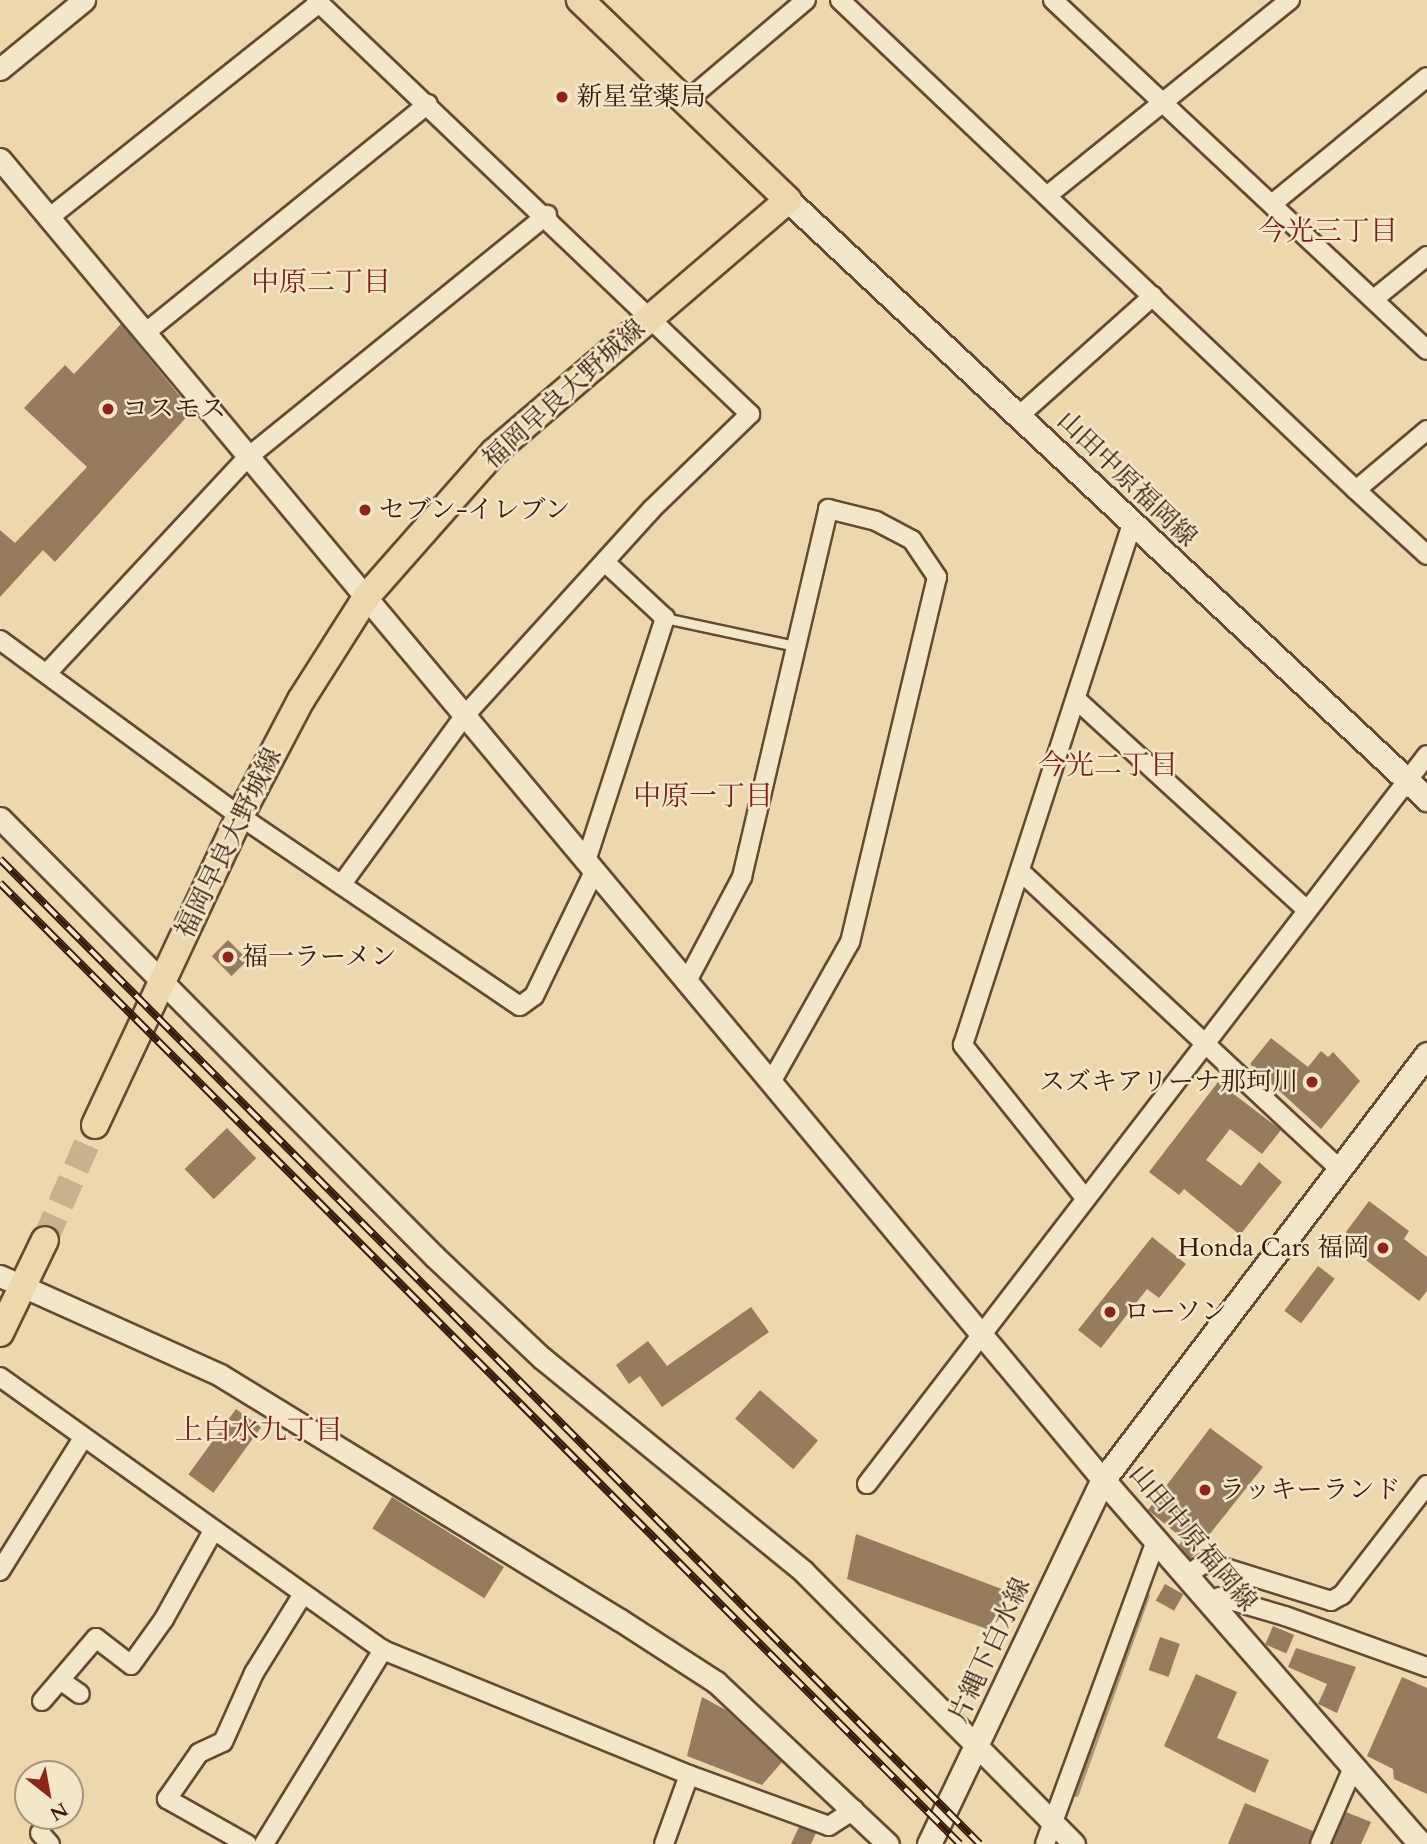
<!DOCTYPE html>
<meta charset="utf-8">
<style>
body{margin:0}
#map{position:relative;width:1427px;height:1844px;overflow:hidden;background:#ecd8ac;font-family:Cardo,"Noto Serif JP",serif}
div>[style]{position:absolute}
.stream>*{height:6px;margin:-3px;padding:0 3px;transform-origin:3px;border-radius:3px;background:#af9774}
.building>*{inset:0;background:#967c5d;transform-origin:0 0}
.primary-tunnel>*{height:26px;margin-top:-13px;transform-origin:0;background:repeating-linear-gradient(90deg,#c8b28b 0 26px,transparent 0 39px)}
.roads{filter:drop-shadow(2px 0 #664930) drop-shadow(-2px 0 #664930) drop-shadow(0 2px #664930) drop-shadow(0 -2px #664930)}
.service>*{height:9px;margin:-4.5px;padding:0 4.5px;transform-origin:4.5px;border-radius:4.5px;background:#f3e6c9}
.minor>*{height:18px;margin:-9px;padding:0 9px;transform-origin:9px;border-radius:9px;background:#f3e6c9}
.tertiary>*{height:21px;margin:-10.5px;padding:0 10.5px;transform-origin:10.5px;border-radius:10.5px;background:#f3e6c9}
.secondary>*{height:23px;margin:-11.5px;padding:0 11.5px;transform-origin:11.5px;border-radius:11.5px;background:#f3e6c9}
.primary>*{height:26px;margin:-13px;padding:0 13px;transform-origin:13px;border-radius:13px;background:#ecd8ac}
.rail>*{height:8px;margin-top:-4px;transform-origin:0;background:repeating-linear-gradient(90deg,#f3e6c9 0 16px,#391907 0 32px);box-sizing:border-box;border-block:2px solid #391907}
.dots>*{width:19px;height:19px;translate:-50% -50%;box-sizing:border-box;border:4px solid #f3e6c9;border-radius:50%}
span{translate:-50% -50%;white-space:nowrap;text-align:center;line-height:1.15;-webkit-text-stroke:5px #f3e6c9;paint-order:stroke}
.poi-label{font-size:26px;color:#391907}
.left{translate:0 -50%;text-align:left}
.right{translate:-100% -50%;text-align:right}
.street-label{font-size:26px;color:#391907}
.neighbourhood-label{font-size:28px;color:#7a1f14}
.north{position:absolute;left:14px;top:1760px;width:70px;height:70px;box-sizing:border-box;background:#f3e6c9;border:2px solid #a9947b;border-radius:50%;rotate:149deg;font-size:19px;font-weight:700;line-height:28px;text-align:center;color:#391907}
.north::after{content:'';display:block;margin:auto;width:24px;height:32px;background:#8f2418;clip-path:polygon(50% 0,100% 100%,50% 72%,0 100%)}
</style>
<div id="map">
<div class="stream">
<i style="left:1076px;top:1794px;width:210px;rotate:-70.3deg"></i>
</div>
<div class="building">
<i style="clip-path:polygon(121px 324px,192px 411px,55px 562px,43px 550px,0 597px,0 530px,15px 543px,87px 467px,24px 408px,65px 365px,74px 374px)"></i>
<i style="left:228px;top:940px;width:28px;height:23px;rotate:45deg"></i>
<i style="clip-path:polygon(1271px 1038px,1308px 1067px,1321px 1051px,1328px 1057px,1333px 1052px,1360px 1081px,1321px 1129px,1250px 1064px)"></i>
<i style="clip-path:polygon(1218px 1082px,1281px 1130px,1262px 1154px,1230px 1129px,1206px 1160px,1241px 1186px,1259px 1162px,1282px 1182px,1240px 1235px,1184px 1189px,1179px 1195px,1149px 1172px)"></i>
<i style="left:227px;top:1128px;width:42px;height:59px;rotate:46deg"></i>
<i style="clip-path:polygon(1369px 1201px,1409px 1231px,1404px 1239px,1427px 1257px,1427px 1291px,1419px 1301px,1340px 1240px)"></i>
<i style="clip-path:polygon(1152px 1237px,1186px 1264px,1159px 1298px,1147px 1289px,1101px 1348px,1078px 1330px)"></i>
<i style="left:1318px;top:1266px;width:21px;height:56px;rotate:37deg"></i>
<i style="clip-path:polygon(751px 1307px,769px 1332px,662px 1407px,640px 1376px,629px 1384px,616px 1365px,648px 1341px,667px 1366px)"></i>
<i style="left:760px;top:1390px;width:77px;height:38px;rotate:41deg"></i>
<i style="left:236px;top:1409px;width:31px;height:81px;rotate:36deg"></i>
<i style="clip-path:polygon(1210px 1428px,1263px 1467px,1190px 1559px,1179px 1545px,1183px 1539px,1148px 1510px)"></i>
<i style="left:392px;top:1497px;width:132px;height:37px;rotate:32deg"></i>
<i style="clip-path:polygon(856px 1534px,1007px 1591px,1002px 1606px,987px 1629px,847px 1579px)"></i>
<i style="left:1165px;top:1584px;width:21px;height:19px;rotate:29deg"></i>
<i style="left:1273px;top:1626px;width:23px;height:20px;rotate:23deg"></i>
<i style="left:1160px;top:1637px;width:21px;height:35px;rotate:19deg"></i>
<i style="clip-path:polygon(1296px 1648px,1356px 1667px,1337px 1713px,1318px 1704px,1327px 1684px,1288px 1667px)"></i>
<i style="clip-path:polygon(1196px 1674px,1237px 1692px,1217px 1738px,1269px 1760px,1255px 1793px,1164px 1746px)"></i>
<i style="clip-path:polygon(1402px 1677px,1427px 1688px,1427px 1794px,1394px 1779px,1393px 1769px,1367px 1756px)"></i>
<i style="clip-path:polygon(702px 1697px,726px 1710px,782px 1762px,762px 1785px,687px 1756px)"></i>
<i style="clip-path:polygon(1245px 1803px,1313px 1831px,1309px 1844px,1228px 1844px)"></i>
<i style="clip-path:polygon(1346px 1812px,1371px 1822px,1361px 1844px,1332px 1844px)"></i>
<i style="clip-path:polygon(799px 1827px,816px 1833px,811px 1844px,791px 1844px)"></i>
</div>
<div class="primary-tunnel">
<i style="left:45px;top:1240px;width:125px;rotate:-66.5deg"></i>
</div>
<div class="roads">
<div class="service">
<i style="left:665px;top:618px;width:134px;rotate:12.1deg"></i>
</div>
<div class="minor">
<i style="left:316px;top:0;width:600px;rotate:43.65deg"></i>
<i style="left:750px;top:414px;width:136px;rotate:135.9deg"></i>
<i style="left:652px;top:509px;width:278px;rotate:132.2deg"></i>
<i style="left:465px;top:715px;width:210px;rotate:126.1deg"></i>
<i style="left:840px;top:0;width:712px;rotate:43.52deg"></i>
<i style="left:1053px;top:0;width:512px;rotate:43.1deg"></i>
<i style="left:689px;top:99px;width:153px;rotate:-40.2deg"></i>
<i style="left:1048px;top:195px;width:311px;rotate:-38.9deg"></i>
<i style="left:1272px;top:204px;width:200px;rotate:-39.3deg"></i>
<i style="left:50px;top:217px;width:344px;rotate:-38.5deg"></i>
<i style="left:1374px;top:299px;width:68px;rotate:-39.1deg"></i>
<i style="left:145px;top:333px;width:364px;rotate:-39deg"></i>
<i style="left:1021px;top:414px;width:177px;rotate:-41.8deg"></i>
<i style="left:1427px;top:430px;width:93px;rotate:139.8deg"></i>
<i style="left:1356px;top:490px;width:96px;rotate:42.5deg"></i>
<i style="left:0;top:640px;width:298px;rotate:36.3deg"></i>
<i style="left:240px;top:816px;width:338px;rotate:34.2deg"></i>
<i style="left:520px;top:1006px;width:17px;rotate:-36deg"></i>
<i style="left:534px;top:996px;width:138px;rotate:-64.2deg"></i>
<i style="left:48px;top:672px;width:294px;rotate:-47.1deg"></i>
<i style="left:248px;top:457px;width:385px;rotate:-39deg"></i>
<i style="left:1078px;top:701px;width:309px;rotate:42.4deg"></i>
<i style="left:586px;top:861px;width:256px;rotate:-72deg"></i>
<i style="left:665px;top:618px;width:82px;rotate:-137deg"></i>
<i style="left:1020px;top:871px;width:439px;rotate:43deg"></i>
<i style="left:687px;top:981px;width:118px;rotate:-62.1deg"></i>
<i style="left:742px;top:877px;width:378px;rotate:-76.8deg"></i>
<i style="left:828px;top:509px;width:49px;rotate:14deg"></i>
<i style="left:876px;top:521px;width:41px;rotate:27.8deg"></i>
<i style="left:912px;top:540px;width:45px;rotate:56deg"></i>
<i style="left:937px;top:577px;width:375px;rotate:103.4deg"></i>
<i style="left:850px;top:942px;width:161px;rotate:119.4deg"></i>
<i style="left:1085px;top:1198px;width:196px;rotate:-128.6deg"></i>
<i style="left:963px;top:1045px;width:548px;rotate:-72.03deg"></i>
<i style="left:0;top:1377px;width:470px;rotate:35.5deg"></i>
<i style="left:383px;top:1650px;width:331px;rotate:22.2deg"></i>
<i style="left:867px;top:1484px;width:919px;rotate:-52.47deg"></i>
<i style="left:0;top:1571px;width:155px;rotate:-58deg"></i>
<i style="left:1187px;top:1575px;width:23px;rotate:-34deg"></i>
<i style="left:1206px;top:1562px;width:131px;rotate:17.3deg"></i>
<i style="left:1331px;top:1601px;width:13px;rotate:-29deg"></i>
<i style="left:1342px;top:1595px;width:139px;rotate:-52.3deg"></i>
<i style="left:1209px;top:1601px;width:12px;rotate:-20deg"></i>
<i style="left:1220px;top:1597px;width:68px;rotate:16.3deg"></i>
<i style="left:1285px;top:1616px;width:151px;rotate:19.8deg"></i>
<i style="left:60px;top:1680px;width:24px;rotate:35deg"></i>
<i style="left:42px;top:1701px;width:83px;rotate:-49.4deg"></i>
<i style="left:96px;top:1638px;width:44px;rotate:37.6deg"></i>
<i style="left:131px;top:1665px;width:57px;rotate:-54.3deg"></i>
<i style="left:164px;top:1619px;width:101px;rotate:-60.9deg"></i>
<i style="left:40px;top:1833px;width:15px;rotate:48deg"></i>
<i style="left:247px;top:1844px;width:92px;rotate:-150.6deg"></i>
<i style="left:167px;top:1799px;width:56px;rotate:-55.2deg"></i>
<i style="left:199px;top:1753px;width:26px;rotate:-25deg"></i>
<i style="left:223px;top:1742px;width:76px;rotate:-65.8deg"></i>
<i style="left:254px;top:1673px;width:93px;rotate:-58.2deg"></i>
<i style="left:264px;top:1844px;width:228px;rotate:-58.5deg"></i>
<i style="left:664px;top:1844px;width:73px;rotate:-70.1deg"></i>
<i style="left:689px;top:1775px;width:149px;rotate:20deg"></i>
<i style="left:829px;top:1826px;width:30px;rotate:-33deg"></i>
<i style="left:1045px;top:1844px;width:324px;rotate:-69.9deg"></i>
<i style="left:1320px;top:1844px;width:81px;rotate:-66.6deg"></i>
</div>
<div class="tertiary">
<i style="left:0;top:69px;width:109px;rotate:-39.4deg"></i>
<i style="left:0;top:159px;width:1721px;rotate:50.14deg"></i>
<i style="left:0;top:818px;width:617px;rotate:45.26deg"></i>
<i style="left:434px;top:1256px;width:149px;rotate:43.4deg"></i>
<i style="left:542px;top:1358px;width:338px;rotate:39.2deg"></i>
<i style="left:804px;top:1572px;width:383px;rotate:45.2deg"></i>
<i style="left:0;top:1276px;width:241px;rotate:24.2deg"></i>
<i style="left:220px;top:1375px;width:469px;rotate:31.5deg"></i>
<i style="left:620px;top:1620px;width:114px;rotate:32.9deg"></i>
<i style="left:716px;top:1682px;width:236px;rotate:43.3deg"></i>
</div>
<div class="secondary">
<i style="left:788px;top:200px;width:876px;rotate:43.15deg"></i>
<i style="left:1103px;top:1480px;width:483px;rotate:48.9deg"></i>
<i style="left:929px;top:1844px;width:403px;rotate:-64.5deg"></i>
<i style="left:1103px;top:1480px;width:535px;rotate:-52.74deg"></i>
</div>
<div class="primary">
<i style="left:95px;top:1125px;width:341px;rotate:-64.9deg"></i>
<i style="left:240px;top:816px;width:131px;rotate:-62.3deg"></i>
<i style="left:301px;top:700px;width:123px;rotate:-57.6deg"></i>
<i style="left:367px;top:596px;width:192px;rotate:-48.6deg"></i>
<i style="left:494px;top:452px;width:387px;rotate:-40.6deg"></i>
<i style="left:788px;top:200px;width:289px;rotate:-136.1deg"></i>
<i style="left:0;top:1333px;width:103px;rotate:-64.2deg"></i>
</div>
</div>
<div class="rail">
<i style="left:0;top:859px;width:1389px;rotate:45.15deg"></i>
<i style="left:0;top:883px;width:1358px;rotate:45.03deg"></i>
</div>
<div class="dots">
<i style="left:562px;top:97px;background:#8f2418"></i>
<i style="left:108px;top:409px;background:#8f2418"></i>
<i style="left:365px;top:510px;background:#8f2418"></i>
<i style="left:228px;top:957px;background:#8f2418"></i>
<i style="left:1312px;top:1082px;background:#8f2418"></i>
<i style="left:1383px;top:1248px;background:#8f2418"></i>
<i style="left:1110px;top:1312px;background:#8f2418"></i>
<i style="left:1205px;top:1490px;background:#8f2418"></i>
</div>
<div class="poi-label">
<span class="left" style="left:576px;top:97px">新星堂薬局</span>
<span class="left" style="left:122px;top:409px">コスモス</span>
<span class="left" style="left:379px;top:510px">セブン-イレブン</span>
<span class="left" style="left:242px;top:957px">福一ラーメン</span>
<span class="right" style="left:1298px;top:1082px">スズキアリーナ那珂川</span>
<span class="right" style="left:1369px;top:1248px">Honda Cars 福岡</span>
<span class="left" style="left:1124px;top:1312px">ローソン</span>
<span class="left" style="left:1219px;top:1490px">ラッキーランド</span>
</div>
<div class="street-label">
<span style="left:564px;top:394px;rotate:-42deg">福岡早良大野城線</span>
<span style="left:1127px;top:479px;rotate:44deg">山田中原福岡線</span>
<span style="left:229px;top:843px;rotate:-64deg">福岡早良大野城線</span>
<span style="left:1193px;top:1538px;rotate:50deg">山田中原福岡線</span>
<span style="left:990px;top:1650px;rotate:-65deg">片縄下白水線</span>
</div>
<div class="neighbourhood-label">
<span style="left:1328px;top:231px">今光三丁目</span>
<span style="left:321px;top:282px">中原二丁目</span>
<span style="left:1108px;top:765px">今光二丁目</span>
<span style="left:703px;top:796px">中原一丁目</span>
<span style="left:259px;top:1430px">上白水九丁目</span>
</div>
<div class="north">N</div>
</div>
